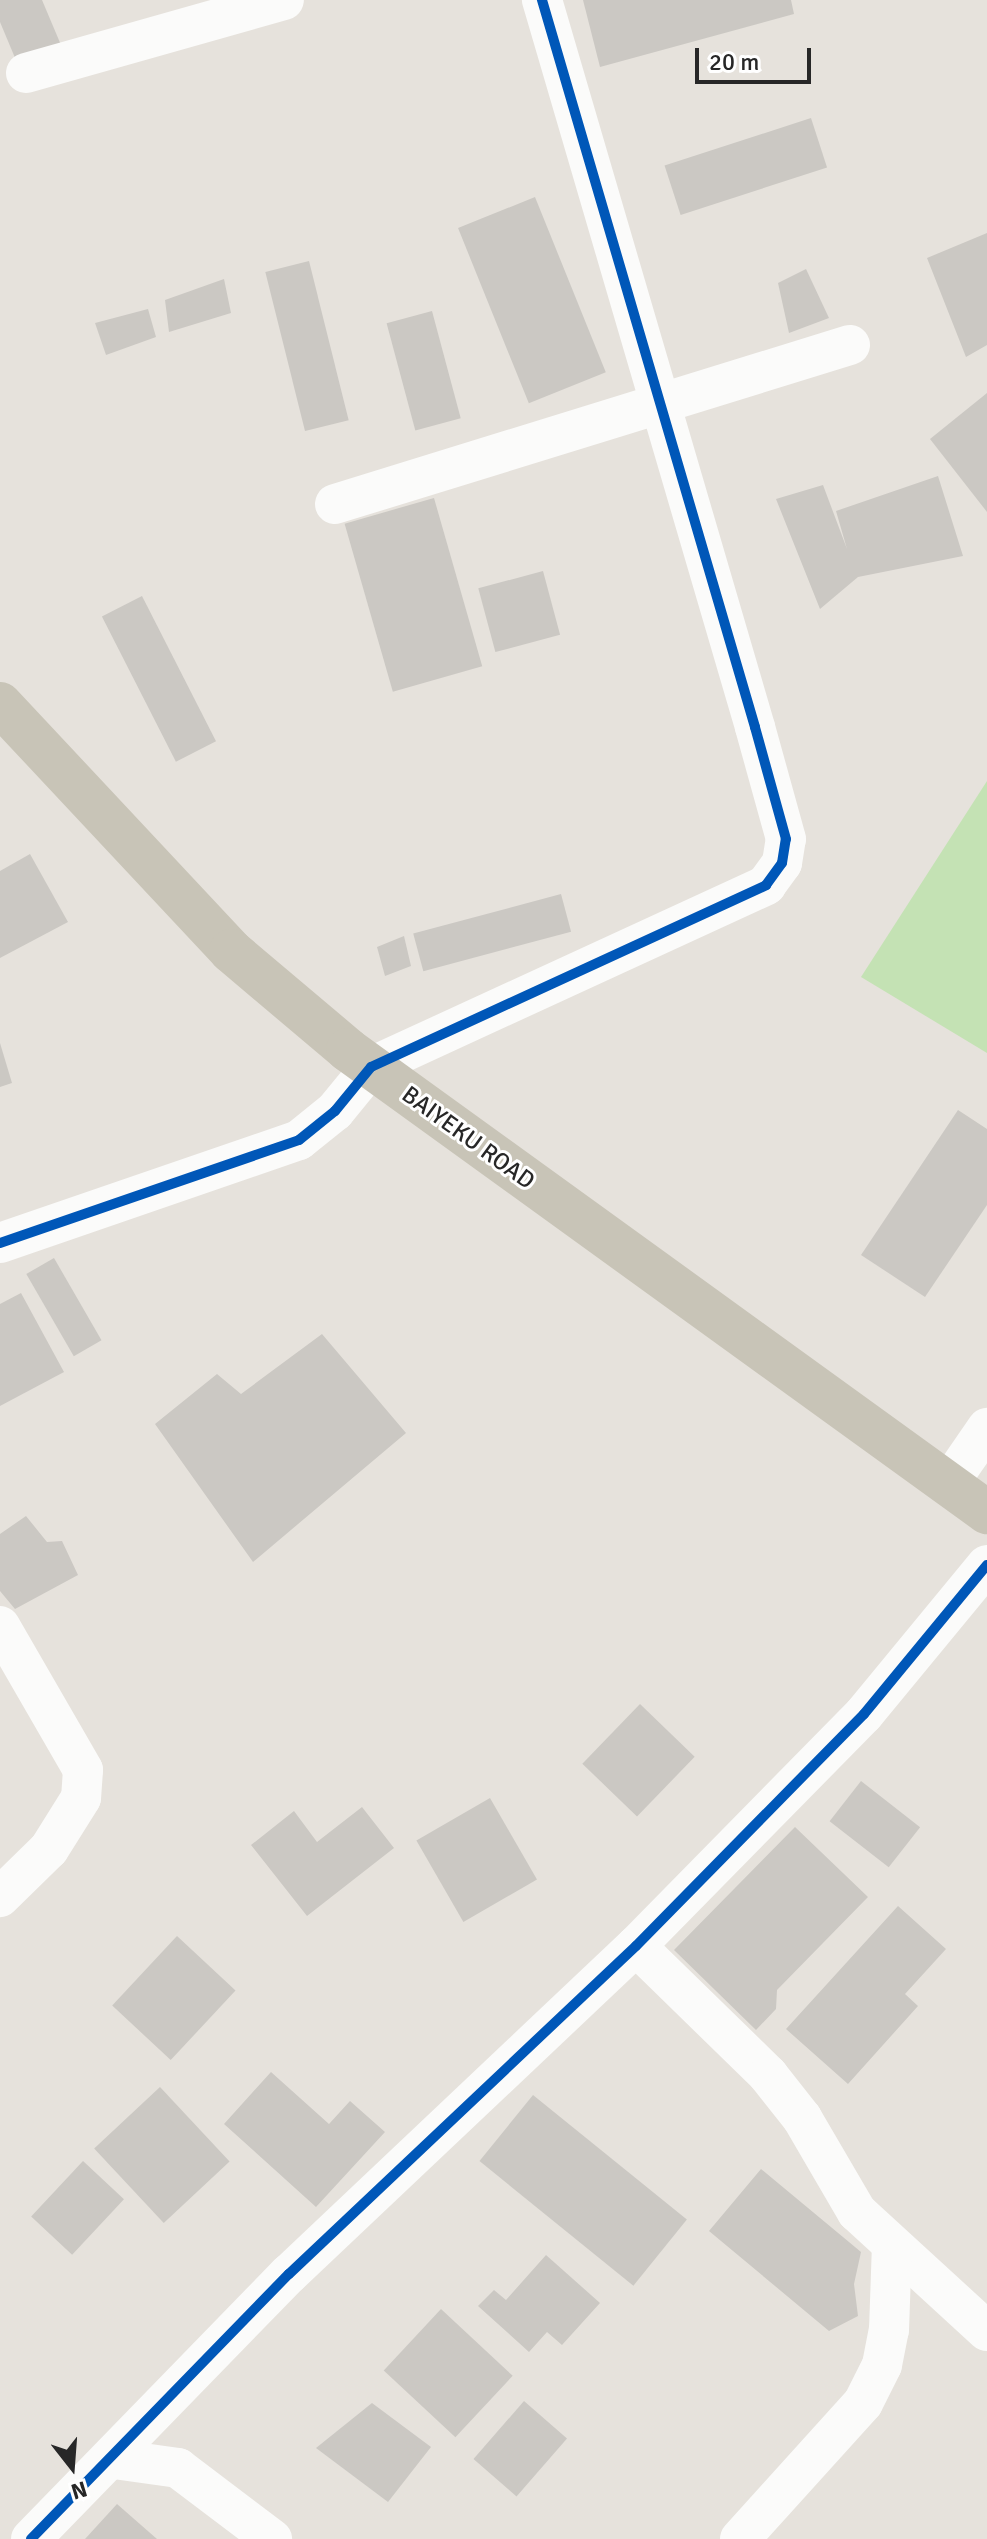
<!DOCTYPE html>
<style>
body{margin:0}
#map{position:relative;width:987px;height:2539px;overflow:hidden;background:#e6e2dc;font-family:Signika,sans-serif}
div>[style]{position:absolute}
.green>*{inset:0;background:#c4e2b4}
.building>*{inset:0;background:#cbc8c3;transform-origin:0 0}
.minor>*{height:40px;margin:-20px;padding:0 20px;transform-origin:20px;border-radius:20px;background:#fbfbfa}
.major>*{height:44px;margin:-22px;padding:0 22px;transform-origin:22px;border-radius:22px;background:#c8c4b7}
.cycleway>*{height:10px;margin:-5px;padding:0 5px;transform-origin:5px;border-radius:5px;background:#0057b8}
span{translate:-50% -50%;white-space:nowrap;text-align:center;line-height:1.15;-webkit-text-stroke:6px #fff;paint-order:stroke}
.street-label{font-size:24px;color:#272727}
.north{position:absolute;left:32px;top:2427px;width:80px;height:80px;-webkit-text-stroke:6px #fff;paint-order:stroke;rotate:163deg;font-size:22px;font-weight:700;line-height:32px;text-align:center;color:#272727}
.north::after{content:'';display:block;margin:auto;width:28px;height:36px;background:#272727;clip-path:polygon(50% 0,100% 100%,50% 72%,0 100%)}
.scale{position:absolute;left:695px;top:48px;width:116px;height:36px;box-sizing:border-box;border:4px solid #272727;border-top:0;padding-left:10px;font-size:24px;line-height:28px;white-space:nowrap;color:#272727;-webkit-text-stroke:6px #fff;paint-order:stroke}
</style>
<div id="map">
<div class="green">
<i style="clip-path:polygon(987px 781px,987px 1053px,861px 977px)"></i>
</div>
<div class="building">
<i style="clip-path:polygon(0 0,42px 0,61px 45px,18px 65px,0 22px)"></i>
<i style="clip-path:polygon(583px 0,791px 0,794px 14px,600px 67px)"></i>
<i style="left:811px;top:118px;width:52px;height:154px;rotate:72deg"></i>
<i style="left:535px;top:197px;width:189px;height:83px;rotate:68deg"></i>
<i style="clip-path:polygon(987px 233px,987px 345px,966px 357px,927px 258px)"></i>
<i style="left:309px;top:261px;width:164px;height:45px;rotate:76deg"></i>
<i style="clip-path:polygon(806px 269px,829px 318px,789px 333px,778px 283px)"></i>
<i style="clip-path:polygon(224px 279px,231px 313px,169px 332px,165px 300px)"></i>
<i style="clip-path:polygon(148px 309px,156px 337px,106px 355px,95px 323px)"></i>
<i style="left:432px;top:311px;width:111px;height:47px;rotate:75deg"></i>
<i style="clip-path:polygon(987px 393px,987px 512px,930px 439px)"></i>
<i style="clip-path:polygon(938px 476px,963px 556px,858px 577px,820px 609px,776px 499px,823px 485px,847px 549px,836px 511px)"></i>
<i style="left:434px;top:498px;width:175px;height:93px;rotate:74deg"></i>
<i style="left:543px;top:571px;width:66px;height:67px;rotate:75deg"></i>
<i style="left:142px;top:596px;width:163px;height:45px;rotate:63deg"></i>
<i style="clip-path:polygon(30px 854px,68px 922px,0 958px,0 871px)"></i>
<i style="left:561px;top:894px;width:39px;height:153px;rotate:75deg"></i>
<i style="clip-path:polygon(404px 936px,411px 966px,385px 976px,377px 947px)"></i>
<i style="clip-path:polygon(0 1043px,12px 1083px,0 1087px)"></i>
<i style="clip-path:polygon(958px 1110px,987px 1129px,987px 1205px,925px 1297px,861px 1255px)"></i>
<i style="left:54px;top:1258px;width:95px;height:32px;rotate:60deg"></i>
<i style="clip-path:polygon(21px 1293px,64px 1372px,0 1406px,0 1304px)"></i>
<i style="clip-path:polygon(322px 1334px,406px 1433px,253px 1562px,155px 1424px,217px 1374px,241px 1394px)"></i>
<i style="clip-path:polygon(26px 1516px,47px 1542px,62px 1541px,78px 1575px,15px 1609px,0 1591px,0 1534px)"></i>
<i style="left:640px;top:1704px;width:76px;height:83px;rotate:44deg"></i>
<i style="left:861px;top:1781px;width:75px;height:51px;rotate:38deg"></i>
<i style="left:490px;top:1798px;width:94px;height:85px;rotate:60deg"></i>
<i style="clip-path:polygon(362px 1807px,394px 1848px,307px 1916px,251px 1845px,294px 1811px,317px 1842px)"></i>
<i style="clip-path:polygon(795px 1827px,868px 1897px,777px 1990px,776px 2009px,756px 2030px,674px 1950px)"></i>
<i style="clip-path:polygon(898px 1906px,946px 1949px,905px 1994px,918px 2006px,848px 2084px,786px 2029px)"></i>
<i style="left:177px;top:1936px;width:80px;height:95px;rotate:43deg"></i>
<i style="clip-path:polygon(271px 2072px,329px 2124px,350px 2101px,385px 2132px,316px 2207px,224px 2124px)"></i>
<i style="left:160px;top:2087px;width:102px;height:90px;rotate:47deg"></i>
<i style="left:533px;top:2095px;width:198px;height:85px;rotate:39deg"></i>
<i style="left:83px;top:2161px;width:56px;height:76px;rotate:43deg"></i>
<i style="clip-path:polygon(761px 2169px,861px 2252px,854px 2284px,858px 2316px,829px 2331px,709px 2231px)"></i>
<i style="clip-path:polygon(546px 2255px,600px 2303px,562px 2345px,547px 2332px,529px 2352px,478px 2306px,494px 2290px,506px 2300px)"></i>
<i style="left:441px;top:2309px;width:98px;height:84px;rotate:43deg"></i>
<i style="left:524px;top:2401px;width:57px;height:77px;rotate:41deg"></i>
<i style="clip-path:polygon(372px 2403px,431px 2447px,388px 2502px,316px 2448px)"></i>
<i style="clip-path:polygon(117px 2504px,157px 2539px,85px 2539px)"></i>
</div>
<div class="minor">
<i style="left:26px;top:73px;width:268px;rotate:-15.8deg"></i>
<i style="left:335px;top:504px;width:539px;rotate:-17.16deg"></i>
<i style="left:0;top:1243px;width:316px;rotate:-19deg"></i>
<i style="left:299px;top:1140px;width:46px;rotate:-38.9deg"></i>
<i style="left:335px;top:1111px;width:57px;rotate:-50.7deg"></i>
<i style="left:371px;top:1067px;width:435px;rotate:-24.7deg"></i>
<i style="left:766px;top:885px;width:27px;rotate:-54deg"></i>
<i style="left:782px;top:863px;width:24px;rotate:-81deg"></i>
<i style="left:786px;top:839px;width:116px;rotate:-105.5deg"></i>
<i style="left:755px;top:727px;width:758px;rotate:-106.33deg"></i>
<i style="left:949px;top:1483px;width:67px;rotate:-55.4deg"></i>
<i style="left:0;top:1626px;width:166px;rotate:60deg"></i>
<i style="left:83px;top:1770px;width:28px;rotate:94deg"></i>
<i style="left:81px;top:1798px;width:60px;rotate:122.1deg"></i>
<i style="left:49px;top:1849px;width:69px;rotate:135.6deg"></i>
<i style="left:636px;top:1946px;width:185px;rotate:44.3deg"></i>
<i style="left:768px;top:2075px;width:55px;rotate:51.7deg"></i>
<i style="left:802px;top:2118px;width:109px;rotate:59.7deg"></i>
<i style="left:857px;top:2212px;width:176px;rotate:42.5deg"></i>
<i style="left:114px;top:2459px;width:65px;rotate:8deg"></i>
<i style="left:178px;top:2468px;width:118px;rotate:37.1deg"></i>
<i style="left:31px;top:2539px;width:370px;rotate:-45.8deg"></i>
<i style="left:289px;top:2274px;width:477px;rotate:-43.4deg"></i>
<i style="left:636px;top:1946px;width:325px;rotate:-45.5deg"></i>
<i style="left:864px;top:1714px;width:193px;rotate:-50.5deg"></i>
<i style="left:740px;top:2539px;width:183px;rotate:-47.9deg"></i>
<i style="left:863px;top:2403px;width:42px;rotate:-63.4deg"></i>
<i style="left:882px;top:2365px;width:36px;rotate:-79deg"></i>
<i style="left:889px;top:2330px;width:85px;rotate:-88deg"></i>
</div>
<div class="major">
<i style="left:0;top:704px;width:338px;rotate:46.9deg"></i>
<i style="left:231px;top:951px;width:153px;rotate:40.2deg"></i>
<i style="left:348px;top:1050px;width:789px;rotate:35.87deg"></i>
</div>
<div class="cycleway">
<i style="left:0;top:1243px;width:316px;rotate:-19deg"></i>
<i style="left:299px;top:1140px;width:46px;rotate:-38.9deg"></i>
<i style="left:335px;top:1111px;width:57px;rotate:-50.7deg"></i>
<i style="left:371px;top:1067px;width:435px;rotate:-24.7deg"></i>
<i style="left:766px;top:885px;width:27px;rotate:-54deg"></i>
<i style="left:782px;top:863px;width:24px;rotate:-81deg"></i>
<i style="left:786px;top:839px;width:116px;rotate:-105.5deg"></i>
<i style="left:755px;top:727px;width:758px;rotate:-106.33deg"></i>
<i style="left:31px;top:2539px;width:370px;rotate:-45.8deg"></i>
<i style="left:289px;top:2274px;width:477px;rotate:-43.4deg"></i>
<i style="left:636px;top:1946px;width:325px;rotate:-45.5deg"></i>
<i style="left:864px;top:1714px;width:193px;rotate:-50.5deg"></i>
</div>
<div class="street-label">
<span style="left:468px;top:1138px;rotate:36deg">BAIYEKU ROAD</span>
</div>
<div class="north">N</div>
<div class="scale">20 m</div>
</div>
